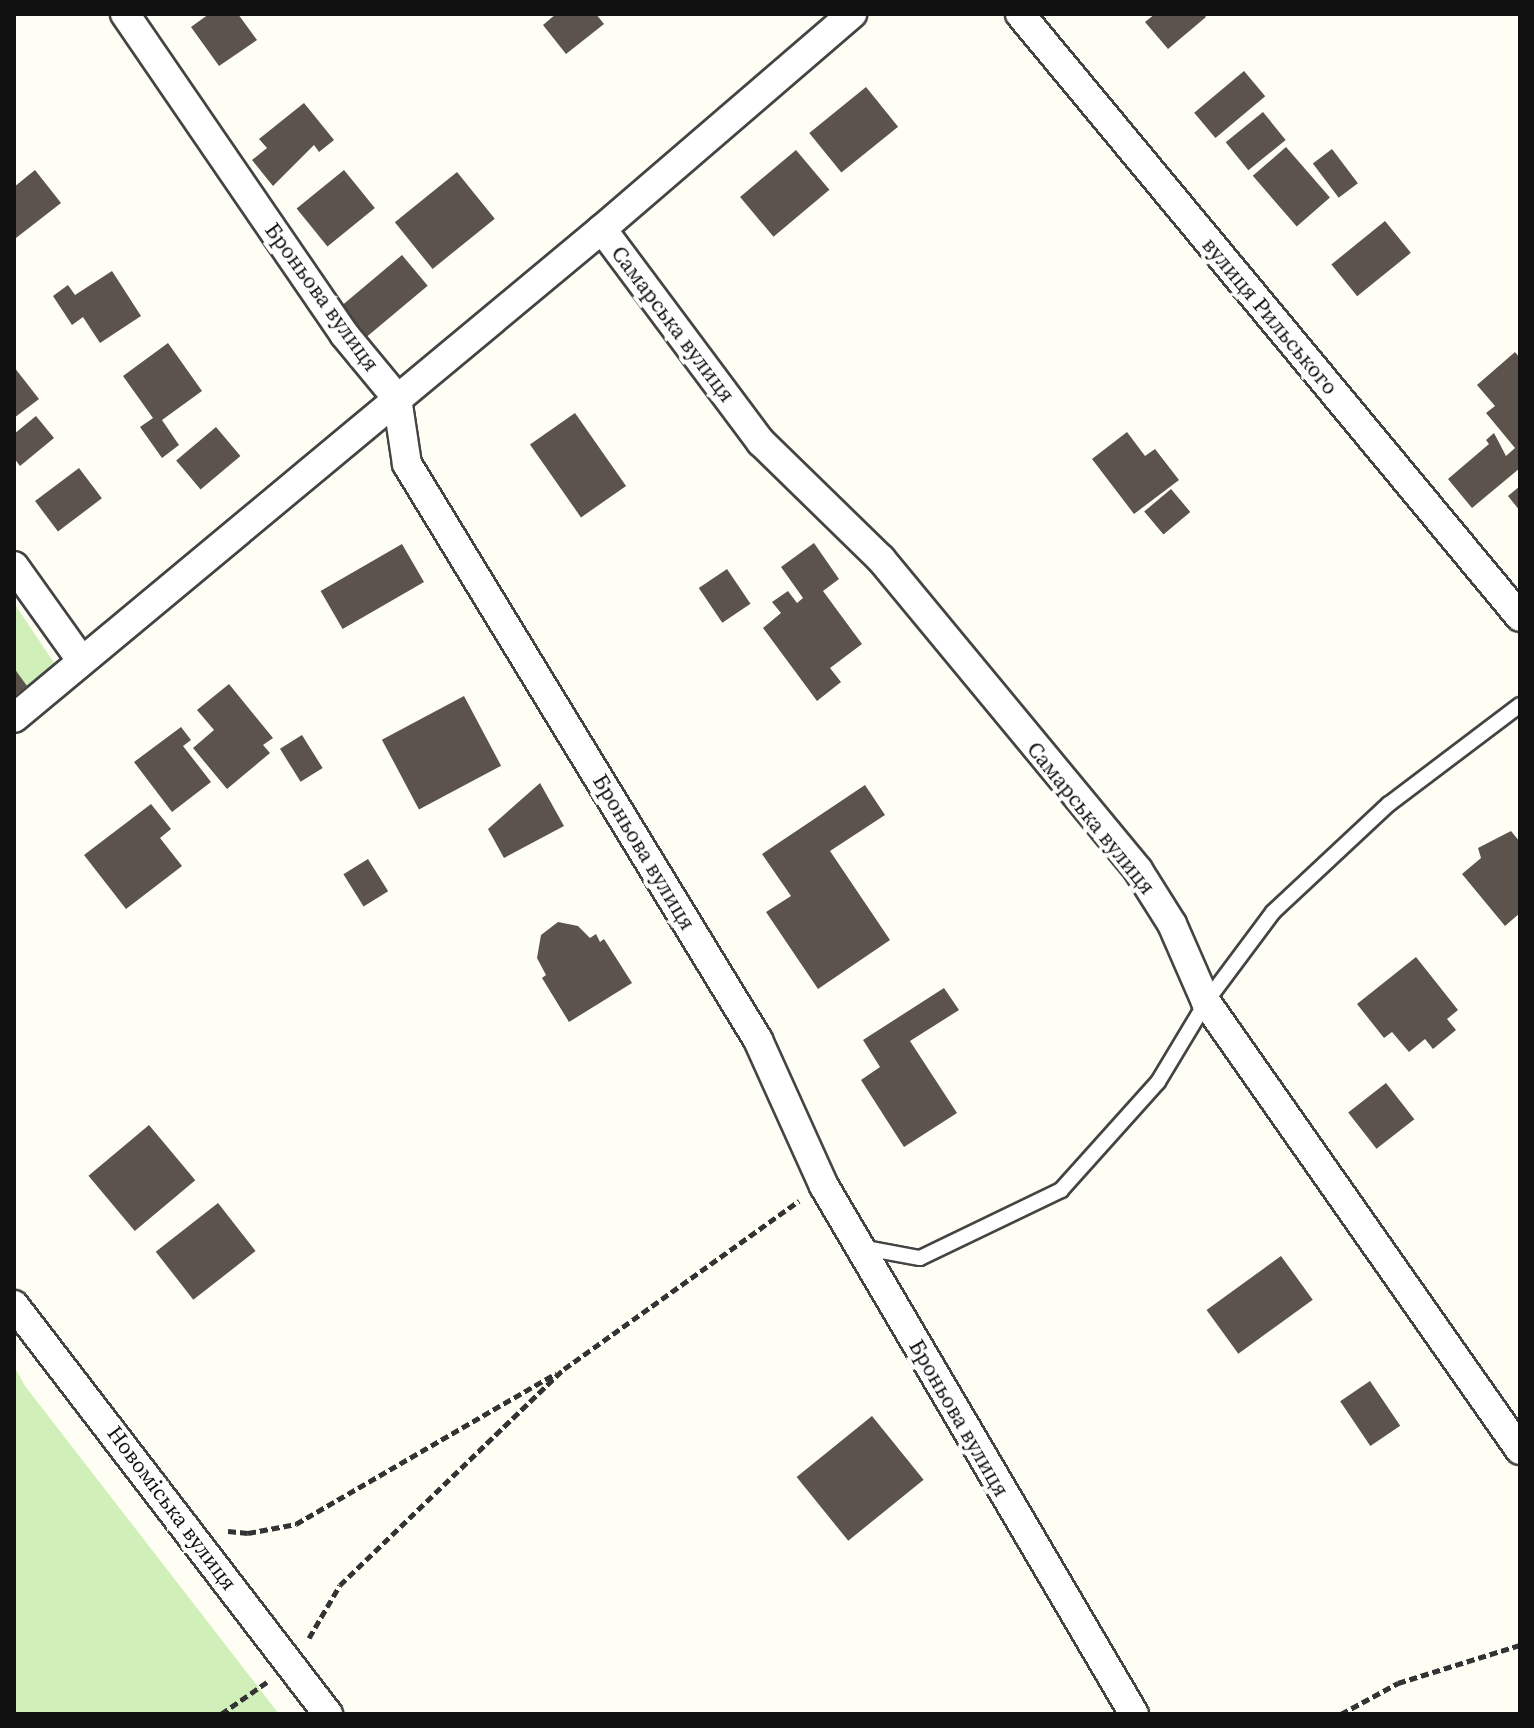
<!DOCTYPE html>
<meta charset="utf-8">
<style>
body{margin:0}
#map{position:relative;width:1534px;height:1728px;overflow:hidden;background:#fffef4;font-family:"Source Serif 4",serif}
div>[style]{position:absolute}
.green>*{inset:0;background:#d0efb9}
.building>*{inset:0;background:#5b534c;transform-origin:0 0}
.path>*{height:5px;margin-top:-2.5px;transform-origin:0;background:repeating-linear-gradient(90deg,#333 0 8px,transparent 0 12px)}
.roads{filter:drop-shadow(2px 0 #444) drop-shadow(-2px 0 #444) drop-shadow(0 2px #444) drop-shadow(0 -2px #444)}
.service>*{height:14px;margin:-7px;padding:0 7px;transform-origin:7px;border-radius:7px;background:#fff}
.minor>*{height:28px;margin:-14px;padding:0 14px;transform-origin:14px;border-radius:14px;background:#fff}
span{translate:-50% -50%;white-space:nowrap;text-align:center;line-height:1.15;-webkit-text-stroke:8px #fff;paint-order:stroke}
.street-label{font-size:22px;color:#111}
.frame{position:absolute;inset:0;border:16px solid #111;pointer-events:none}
</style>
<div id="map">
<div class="green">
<i style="clip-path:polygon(14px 603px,67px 682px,14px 723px)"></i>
<i style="clip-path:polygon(14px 1366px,25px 1386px,279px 1714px,14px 1714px)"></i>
</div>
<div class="building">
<i style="clip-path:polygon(209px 14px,238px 14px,257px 40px,219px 66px,191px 27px)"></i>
<i style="clip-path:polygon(556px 14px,596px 14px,604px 24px,566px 54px,543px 25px)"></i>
<i style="clip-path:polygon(1155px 14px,1204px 14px,1206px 17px,1168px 49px,1145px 22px)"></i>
<i style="left:1244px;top:71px;width:33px;height:65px;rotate:50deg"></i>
<i style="left:866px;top:87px;width:51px;height:73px;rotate:51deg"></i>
<i style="clip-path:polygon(304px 103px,334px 140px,319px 152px,314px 145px,273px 186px,252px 160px,267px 148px,259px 139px)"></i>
<i style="left:1263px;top:112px;width:36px;height:48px;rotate:51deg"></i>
<i style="left:1286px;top:147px;width:67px;height:44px;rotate:49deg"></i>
<i style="left:1332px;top:149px;width:43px;height:24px;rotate:53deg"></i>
<i style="left:796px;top:150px;width:52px;height:73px;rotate:50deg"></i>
<i style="clip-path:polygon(35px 170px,61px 203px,16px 238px,14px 187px)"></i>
<i style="left:344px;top:170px;width:49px;height:61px;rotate:51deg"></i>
<i style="left:457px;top:172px;width:60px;height:80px;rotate:51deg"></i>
<i style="left:1385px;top:221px;width:41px;height:69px;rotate:51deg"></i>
<i style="left:402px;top:255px;width:40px;height:80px;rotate:50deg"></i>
<i style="clip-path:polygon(112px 271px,141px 316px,100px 343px,83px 317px,72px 325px,53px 296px,68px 285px,75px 295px)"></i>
<i style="clip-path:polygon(168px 343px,202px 391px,162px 420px,179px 445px,162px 458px,140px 427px,153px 418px,123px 376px)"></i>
<i style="clip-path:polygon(1515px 352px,1520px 358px,1520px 468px,1472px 508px,1448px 479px,1489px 444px,1486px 440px,1494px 433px,1506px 456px,1515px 448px,1486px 413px,1495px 406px,1477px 385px)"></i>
<i style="clip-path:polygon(14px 367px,39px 399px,14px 418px)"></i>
<i style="left:575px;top:413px;width:89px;height:55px;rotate:55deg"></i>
<i style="clip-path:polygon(36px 416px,54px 438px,20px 466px,14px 458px,14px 434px)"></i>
<i style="left:216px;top:427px;width:38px;height:52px;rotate:50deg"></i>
<i style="clip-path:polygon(1127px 432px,1145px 456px,1155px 449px,1179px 480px,1134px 514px,1092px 459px)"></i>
<i style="left:79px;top:468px;width:38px;height:55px;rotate:53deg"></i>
<i style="clip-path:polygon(1520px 486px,1520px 511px,1508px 496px)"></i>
<i style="left:1171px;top:489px;width:30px;height:35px;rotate:50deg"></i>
<i style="clip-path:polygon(814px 543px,839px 579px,823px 591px,862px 644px,830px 668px,841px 682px,817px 701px,763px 628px,781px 613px,772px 602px,788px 591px,797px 603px,803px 598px,781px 567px)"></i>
<i style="left:402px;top:544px;width:44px;height:94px;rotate:60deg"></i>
<i style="left:727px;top:569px;width:42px;height:34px;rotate:56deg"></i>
<i style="clip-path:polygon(14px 668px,27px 686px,14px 696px)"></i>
<i style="clip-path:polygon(229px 684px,273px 738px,263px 745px,270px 753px,227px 789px,193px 748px,214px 730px,197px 710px)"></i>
<i style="left:464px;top:696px;width:79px;height:93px;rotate:62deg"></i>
<i style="clip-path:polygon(181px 727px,191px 740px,183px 746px,211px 782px,172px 812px,134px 762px)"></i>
<i style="left:302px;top:735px;width:39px;height:26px;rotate:58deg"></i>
<i style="clip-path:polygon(540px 783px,564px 826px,504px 858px,488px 829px)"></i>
<i style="clip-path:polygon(865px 785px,885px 815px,830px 851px,890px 940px,818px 989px,766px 912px,791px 896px,762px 854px)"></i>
<i style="clip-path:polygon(151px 804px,171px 829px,160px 838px,182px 866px,126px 909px,84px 855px)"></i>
<i style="clip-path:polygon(1511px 831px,1520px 842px,1520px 913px,1505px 926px,1462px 874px,1481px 858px,1478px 848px)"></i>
<i style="left:368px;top:859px;width:38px;height:29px;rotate:58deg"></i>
<i style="clip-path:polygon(558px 922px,578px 926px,590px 938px,596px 934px,600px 942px,604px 939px,632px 983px,569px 1022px,542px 978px,546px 975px,537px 958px,541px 935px)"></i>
<i style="clip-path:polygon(1416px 957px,1458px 1010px,1447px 1019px,1456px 1030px,1433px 1049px,1425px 1039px,1409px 1052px,1392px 1032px,1384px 1038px,1357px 1004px)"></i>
<i style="clip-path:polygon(944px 988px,959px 1010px,910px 1041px,957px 1113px,904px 1147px,861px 1080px,880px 1067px,863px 1040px)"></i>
<i style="left:1386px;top:1083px;width:46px;height:48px;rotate:52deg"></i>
<i style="left:149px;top:1125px;width:72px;height:79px;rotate:50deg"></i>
<i style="left:218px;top:1203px;width:61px;height:79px;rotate:52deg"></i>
<i style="left:1281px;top:1256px;width:54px;height:92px;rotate:54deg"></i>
<i style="left:1370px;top:1381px;width:54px;height:36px;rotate:56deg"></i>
<i style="left:872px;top:1416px;width:82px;height:97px;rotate:51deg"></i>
</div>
<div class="path">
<i style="left:228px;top:1531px;width:20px;rotate:6deg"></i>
<i style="left:248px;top:1533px;width:49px;rotate:-10.6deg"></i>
<i style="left:296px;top:1524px;width:301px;rotate:-30.1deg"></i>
<i style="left:309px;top:1638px;width:61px;rotate:-59.7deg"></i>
<i style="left:340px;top:1585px;width:311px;rotate:-44deg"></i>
<i style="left:564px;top:1369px;width:289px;rotate:-35.6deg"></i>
<i style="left:221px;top:1714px;width:56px;rotate:-34.8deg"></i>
<i style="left:1341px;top:1714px;width:65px;rotate:-28.5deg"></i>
<i style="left:1398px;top:1683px;width:128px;rotate:-17.3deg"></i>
</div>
<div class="roads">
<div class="service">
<i style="left:860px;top:1247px;width:61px;rotate:10.4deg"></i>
<i style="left:920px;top:1258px;width:157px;rotate:-25.7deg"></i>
<i style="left:1061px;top:1190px;width:145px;rotate:-48.1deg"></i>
<i style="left:1158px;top:1082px;width:93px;rotate:-59deg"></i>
<i style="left:1206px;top:1002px;width:112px;rotate:-53.3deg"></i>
<i style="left:1273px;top:912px;width:158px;rotate:-43deg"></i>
<i style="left:1389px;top:804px;width:164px;rotate:-37.1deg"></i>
</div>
<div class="minor">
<i style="left:125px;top:14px;width:388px;rotate:55.6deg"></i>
<i style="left:344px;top:334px;width:83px;rotate:50.4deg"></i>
<i style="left:397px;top:398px;width:67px;rotate:81.4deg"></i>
<i style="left:407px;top:464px;width:675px;rotate:58.64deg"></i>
<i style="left:758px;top:1040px;width:160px;rotate:65.7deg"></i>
<i style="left:824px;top:1186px;width:612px;rotate:59.58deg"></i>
<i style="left:1020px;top:14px;width:783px;rotate:50.33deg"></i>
<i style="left:602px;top:229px;width:266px;rotate:53.3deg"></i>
<i style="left:761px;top:442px;width:168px;rotate:44.3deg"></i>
<i style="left:881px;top:559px;width:403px;rotate:50.4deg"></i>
<i style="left:1138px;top:870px;width:64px;rotate:57.8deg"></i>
<i style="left:1172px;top:924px;width:85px;rotate:66.4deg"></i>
<i style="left:1206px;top:1002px;width:547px;rotate:54.97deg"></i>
<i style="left:14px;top:566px;width:115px;rotate:54.5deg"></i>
<i style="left:14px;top:718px;width:765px;rotate:-39.75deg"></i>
<i style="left:602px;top:229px;width:330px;rotate:-40.7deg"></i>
<i style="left:14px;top:1305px;width:516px;rotate:52.49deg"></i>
</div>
</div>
<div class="street-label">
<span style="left:322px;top:297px;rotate:54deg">Броньова вулиця</span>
<span style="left:1270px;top:316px;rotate:50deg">вулиця Рильського</span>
<span style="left:673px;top:324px;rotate:53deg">Самарська вулиця</span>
<span style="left:1091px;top:818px;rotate:51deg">Самарська вулиця</span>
<span style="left:644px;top:852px;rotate:59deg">Броньова вулиця</span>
<span style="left:959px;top:1418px;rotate:60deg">Броньова вулиця</span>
<span style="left:172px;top:1508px;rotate:53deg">Новоміська вулиця</span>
</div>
<div class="frame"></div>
</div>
